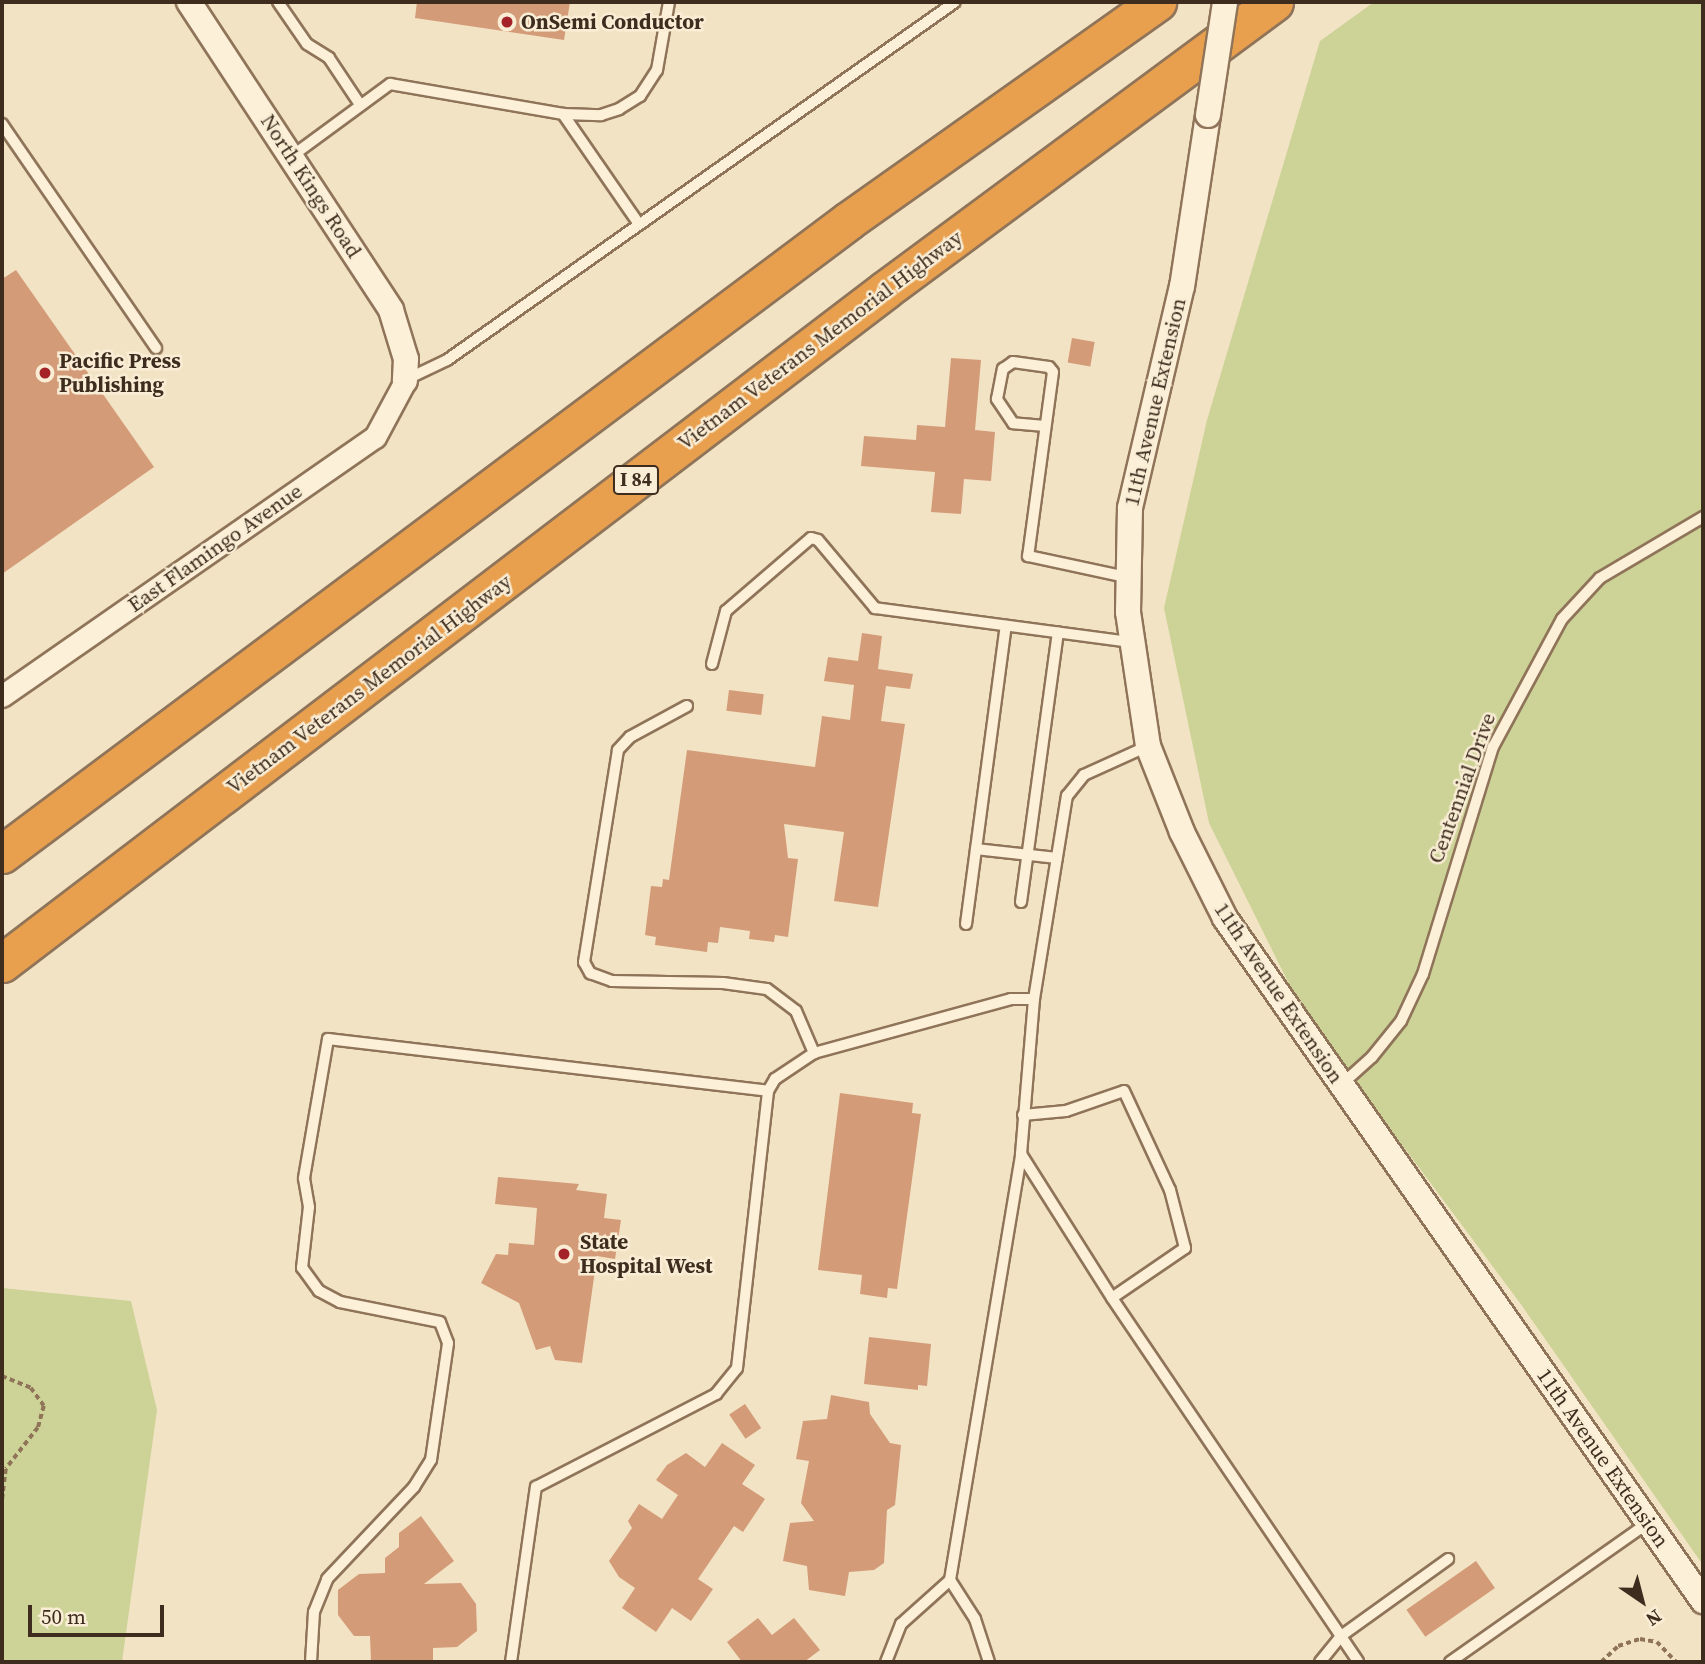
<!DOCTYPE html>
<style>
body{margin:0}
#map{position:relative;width:1705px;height:1664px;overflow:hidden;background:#f2e3c5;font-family:"Source Serif 4",serif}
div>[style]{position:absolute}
.green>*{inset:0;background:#cdd297}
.building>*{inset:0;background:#d39b77;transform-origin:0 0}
.path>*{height:3.5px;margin-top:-1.75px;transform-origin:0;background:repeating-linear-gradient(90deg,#8f7459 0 5px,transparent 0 8.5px)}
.roads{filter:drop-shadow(2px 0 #8f7459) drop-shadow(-2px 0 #8f7459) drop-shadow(0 2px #8f7459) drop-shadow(0 -2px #8f7459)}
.service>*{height:10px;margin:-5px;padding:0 5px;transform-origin:5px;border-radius:5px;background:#fcf0d9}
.minor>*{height:21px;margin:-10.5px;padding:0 10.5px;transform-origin:10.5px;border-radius:10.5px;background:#fcf0d9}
.tertiary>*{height:24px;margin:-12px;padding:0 12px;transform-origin:12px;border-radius:12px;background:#fcf0d9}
.motorway>*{height:37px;margin:-18.5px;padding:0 18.5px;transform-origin:18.5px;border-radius:18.5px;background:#e8a04f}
.bridges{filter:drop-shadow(2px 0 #8f7459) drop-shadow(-2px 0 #8f7459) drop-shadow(0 2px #8f7459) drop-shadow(0 -2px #8f7459)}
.tertiary-bridge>*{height:24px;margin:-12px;padding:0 12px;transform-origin:12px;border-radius:12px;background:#fcf0d9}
.dots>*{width:19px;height:19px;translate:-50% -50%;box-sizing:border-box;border:4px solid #f9edd5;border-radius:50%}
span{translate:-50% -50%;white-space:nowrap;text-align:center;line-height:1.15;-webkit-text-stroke:5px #f9edd5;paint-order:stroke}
.shield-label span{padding:2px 5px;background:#f9edd5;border:2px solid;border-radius:5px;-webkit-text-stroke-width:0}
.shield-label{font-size:19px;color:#3e2c1e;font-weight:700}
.poi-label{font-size:21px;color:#3e2c1e;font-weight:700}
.left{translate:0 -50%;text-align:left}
.street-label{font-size:21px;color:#3e2c1e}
.frame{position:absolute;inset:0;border:4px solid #3e2c1e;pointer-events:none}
.north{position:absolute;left:1607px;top:1566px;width:70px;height:70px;-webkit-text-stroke:5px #f9edd5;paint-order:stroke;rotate:145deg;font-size:19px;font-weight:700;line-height:28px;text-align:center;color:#3e2c1e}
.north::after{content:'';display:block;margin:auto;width:24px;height:32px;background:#3e2c1e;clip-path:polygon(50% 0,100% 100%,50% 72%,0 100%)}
.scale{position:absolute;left:28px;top:1605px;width:136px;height:32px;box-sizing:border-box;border:4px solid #3e2c1e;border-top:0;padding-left:9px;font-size:21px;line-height:24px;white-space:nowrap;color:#3e2c1e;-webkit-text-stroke:5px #f9edd5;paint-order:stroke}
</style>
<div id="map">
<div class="green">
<i style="clip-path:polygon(1374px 2px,1703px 2px,1703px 1565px,1520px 1303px,1303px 1012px,1209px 823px,1164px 608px,1207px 420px,1320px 41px)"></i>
<i style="clip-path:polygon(2px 1288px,131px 1301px,157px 1410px,122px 1662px,2px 1662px)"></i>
</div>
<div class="building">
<i style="clip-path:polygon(417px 2px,570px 2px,564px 40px,415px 18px)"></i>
<i style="clip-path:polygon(16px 270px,154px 467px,2px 574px,2px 279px)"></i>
<i style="left:1072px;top:338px;width:23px;height:25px;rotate:10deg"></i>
<i style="clip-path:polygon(951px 358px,981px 360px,975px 430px,995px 432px,991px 481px,964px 479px,961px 514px,931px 512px,935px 472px,861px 466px,864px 436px,916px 440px,917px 425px,945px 427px)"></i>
<i style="clip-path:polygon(862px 633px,882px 636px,878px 669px,913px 674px,910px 689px,886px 686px,881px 721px,905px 724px,878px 907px,834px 901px,844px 832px,784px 824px,788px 858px,798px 859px,788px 937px,775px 935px,774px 942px,749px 939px,750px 931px,720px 927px,718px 943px,708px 942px,707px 952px,655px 945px,656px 937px,645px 935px,651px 886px,662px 887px,663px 879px,669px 880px,687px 750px,815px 767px,822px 716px,850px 720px,854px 685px,824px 681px,828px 657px,858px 661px)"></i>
<i style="left:729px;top:690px;width:35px;height:21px;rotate:7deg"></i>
<i style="clip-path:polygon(840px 1093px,913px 1103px,912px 1113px,921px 1114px,897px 1289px,888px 1288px,887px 1298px,860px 1294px,862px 1275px,818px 1270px)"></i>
<i style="clip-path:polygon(498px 1177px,579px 1184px,576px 1190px,607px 1194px,604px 1218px,621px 1220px,615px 1259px,597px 1256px,582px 1363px,555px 1360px,550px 1346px,536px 1350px,519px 1303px,481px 1283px,496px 1254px,508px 1255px,509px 1243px,534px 1245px,537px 1208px,495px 1204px)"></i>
<i style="clip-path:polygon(869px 1337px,931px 1344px,927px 1386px,918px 1385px,918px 1390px,864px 1384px)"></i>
<i style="clip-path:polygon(831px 1395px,869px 1402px,870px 1414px,890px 1443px,901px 1445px,895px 1505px,887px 1510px,884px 1563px,874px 1570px,849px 1572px,845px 1596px,809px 1590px,807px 1566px,783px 1561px,790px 1523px,814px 1521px,801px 1503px,809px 1461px,796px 1459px,803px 1421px,827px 1419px)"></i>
<i style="left:745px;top:1404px;width:29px;height:19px;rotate:56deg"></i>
<i style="clip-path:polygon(722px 1443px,755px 1465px,742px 1484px,765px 1499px,743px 1532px,734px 1526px,698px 1579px,713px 1589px,691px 1621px,672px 1608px,656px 1632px,622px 1608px,635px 1588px,619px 1577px,609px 1561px,632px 1528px,628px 1521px,639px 1504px,662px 1519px,678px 1495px,656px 1480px,667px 1465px,686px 1453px,705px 1467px)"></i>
<i style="clip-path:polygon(421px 1516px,454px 1561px,424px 1584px,461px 1583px,476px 1604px,477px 1631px,457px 1647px,433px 1648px,433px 1662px,371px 1662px,370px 1636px,354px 1636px,338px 1615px,338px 1590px,359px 1574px,385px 1573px,385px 1558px,399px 1547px,399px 1533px)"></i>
<i style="left:1476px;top:1561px;width:33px;height:85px;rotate:55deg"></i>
<i style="clip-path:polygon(758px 1618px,772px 1635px,794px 1618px,820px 1650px,804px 1662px,742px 1662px,727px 1642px)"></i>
</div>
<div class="path">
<i style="left:2px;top:1376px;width:31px;rotate:22deg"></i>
<i style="left:31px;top:1388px;width:22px;rotate:54deg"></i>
<i style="left:44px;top:1406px;width:23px;rotate:105deg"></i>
<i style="left:38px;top:1428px;width:52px;rotate:128deg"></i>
<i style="left:6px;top:1469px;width:35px;rotate:97deg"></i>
<i style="left:1601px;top:1662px;width:23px;rotate:-43deg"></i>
<i style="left:1618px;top:1646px;width:23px;rotate:-18deg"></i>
<i style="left:1640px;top:1639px;width:17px;rotate:10deg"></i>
<i style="left:1657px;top:1642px;width:28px;rotate:46deg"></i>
</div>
<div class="roads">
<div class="service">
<i style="left:278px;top:2px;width:51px;rotate:55.4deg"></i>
<i style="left:307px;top:44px;width:26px;rotate:32deg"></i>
<i style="left:329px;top:58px;width:54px;rotate:56.3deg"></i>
<i style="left:563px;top:114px;width:134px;rotate:55.4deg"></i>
<i style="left:2px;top:124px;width:272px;rotate:55.5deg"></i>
<i style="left:292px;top:156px;width:122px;rotate:-36.3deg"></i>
<i style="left:390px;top:84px;width:176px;rotate:9.8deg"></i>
<i style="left:563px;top:114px;width:38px;rotate:2deg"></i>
<i style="left:601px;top:115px;width:19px;rotate:-18deg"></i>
<i style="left:619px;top:109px;width:25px;rotate:-32deg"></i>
<i style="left:640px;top:96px;width:31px;rotate:-57deg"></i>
<i style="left:657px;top:70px;width:69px;rotate:-80deg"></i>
<i style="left:407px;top:379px;width:44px;rotate:-25.4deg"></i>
<i style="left:447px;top:360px;width:621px;rotate:-35.17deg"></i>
<i style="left:1045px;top:426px;width:32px;rotate:-175deg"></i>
<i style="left:1013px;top:423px;width:29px;rotate:-124deg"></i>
<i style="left:997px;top:399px;width:31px;rotate:-79deg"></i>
<i style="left:1003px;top:369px;width:12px;rotate:-35deg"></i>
<i style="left:1013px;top:362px;width:36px;rotate:8deg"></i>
<i style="left:1049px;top:367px;width:6px;rotate:51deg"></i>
<i style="left:1053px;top:372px;width:186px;rotate:97.7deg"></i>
<i style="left:1028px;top:556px;width:100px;rotate:12.1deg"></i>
<i style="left:712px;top:664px;width:55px;rotate:-75.2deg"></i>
<i style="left:726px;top:611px;width:112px;rotate:-40.7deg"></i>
<i style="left:811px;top:538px;width:7px;rotate:16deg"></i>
<i style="left:818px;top:540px;width:89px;rotate:50deg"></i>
<i style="left:875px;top:608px;width:257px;rotate:7.6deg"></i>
<i style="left:687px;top:706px;width:65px;rotate:151.5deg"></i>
<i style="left:630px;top:737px;width:18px;rotate:133deg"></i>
<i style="left:618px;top:750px;width:215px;rotate:99.1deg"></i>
<i style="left:584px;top:962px;width:13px;rotate:61deg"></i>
<i style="left:590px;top:973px;width:23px;rotate:20deg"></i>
<i style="left:612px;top:981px;width:111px;rotate:1deg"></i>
<i style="left:723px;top:983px;width:44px;rotate:7.8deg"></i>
<i style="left:767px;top:989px;width:36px;rotate:37deg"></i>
<i style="left:796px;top:1011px;width:46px;rotate:66.8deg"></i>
<i style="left:976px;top:849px;width:81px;rotate:6.4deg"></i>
<i style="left:1021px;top:902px;width:272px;rotate:-82.2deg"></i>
<i style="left:966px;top:924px;width:301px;rotate:-82.4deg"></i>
<i style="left:1342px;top:1084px;width:40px;rotate:-42deg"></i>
<i style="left:1372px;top:1057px;width:46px;rotate:-51.1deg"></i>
<i style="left:1401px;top:1021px;width:52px;rotate:-64.9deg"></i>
<i style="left:1423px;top:974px;width:238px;rotate:-72.9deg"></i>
<i style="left:1493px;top:747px;width:145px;rotate:-61.7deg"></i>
<i style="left:1562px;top:619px;width:56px;rotate:-47.2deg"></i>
<i style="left:1600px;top:578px;width:120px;rotate:-30.6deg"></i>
<i style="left:1023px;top:1115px;width:43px;rotate:-5.3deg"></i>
<i style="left:1066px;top:1111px;width:61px;rotate:-19deg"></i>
<i style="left:1124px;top:1091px;width:109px;rotate:65.1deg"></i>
<i style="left:1170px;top:1190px;width:60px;rotate:75.5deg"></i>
<i style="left:1185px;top:1248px;width:88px;rotate:145.6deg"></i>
<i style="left:1021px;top:1154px;width:170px;rotate:57.7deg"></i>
<i style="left:1112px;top:1298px;width:439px;rotate:55.9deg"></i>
<i style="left:950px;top:1580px;width:432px;rotate:-80.5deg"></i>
<i style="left:1021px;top:1154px;width:156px;rotate:-85.2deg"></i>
<i style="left:311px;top:1662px;width:50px;rotate:-86.6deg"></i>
<i style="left:314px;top:1612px;width:35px;rotate:-68deg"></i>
<i style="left:327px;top:1579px;width:127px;rotate:-46.6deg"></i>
<i style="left:414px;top:1487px;width:32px;rotate:-58deg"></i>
<i style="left:431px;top:1460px;width:118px;rotate:-81.7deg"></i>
<i style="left:448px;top:1343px;width:22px;rotate:-111deg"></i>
<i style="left:440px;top:1322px;width:102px;rotate:-168.7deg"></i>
<i style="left:340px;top:1302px;width:24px;rotate:-152deg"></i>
<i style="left:319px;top:1291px;width:29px;rotate:-126deg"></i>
<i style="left:302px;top:1268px;width:61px;rotate:-83.5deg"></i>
<i style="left:309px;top:1207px;width:29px;rotate:-100deg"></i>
<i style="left:304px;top:1178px;width:141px;rotate:-80.2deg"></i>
<i style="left:328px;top:1039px;width:443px;rotate:6.7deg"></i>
<i style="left:768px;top:1091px;width:14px;rotate:-60deg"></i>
<i style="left:775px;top:1079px;width:47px;rotate:-33.7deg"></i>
<i style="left:814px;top:1053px;width:204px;rotate:-15.3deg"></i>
<i style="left:1011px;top:999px;width:23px"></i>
<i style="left:1034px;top:999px;width:206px;rotate:-80.8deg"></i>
<i style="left:1067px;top:796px;width:27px;rotate:-51deg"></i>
<i style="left:1084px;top:775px;width:70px;rotate:-24.4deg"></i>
<i style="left:511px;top:1662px;width:177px;rotate:-81.9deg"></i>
<i style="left:536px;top:1487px;width:203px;rotate:-27.3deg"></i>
<i style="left:716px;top:1394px;width:33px;rotate:-51deg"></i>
<i style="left:737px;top:1368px;width:279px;rotate:-83.6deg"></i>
<i style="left:886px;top:1662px;width:41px;rotate:-68.5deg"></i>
<i style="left:901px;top:1624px;width:66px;rotate:-41.9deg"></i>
<i style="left:950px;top:1580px;width:46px;rotate:57.3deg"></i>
<i style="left:975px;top:1619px;width:45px;rotate:72deg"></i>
<i style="left:1320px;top:1662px;width:33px;rotate:-51deg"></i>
<i style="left:1341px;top:1636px;width:132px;rotate:-35.7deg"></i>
<i style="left:1450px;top:1662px;width:242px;rotate:-35.1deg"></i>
</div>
<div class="minor">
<i style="left:2px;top:696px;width:454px;rotate:-34.8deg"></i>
<i style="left:375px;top:437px;width:64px;rotate:-61.8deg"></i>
</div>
<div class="tertiary">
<i style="left:189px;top:2px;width:368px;rotate:56.7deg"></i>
<i style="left:391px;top:310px;width:51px;rotate:73deg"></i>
<i style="left:406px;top:359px;width:22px;rotate:93deg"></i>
<i style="left:1208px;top:115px;width:173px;rotate:98.6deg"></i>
<i style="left:1182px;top:286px;width:228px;rotate:103.2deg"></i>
<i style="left:1130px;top:508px;width:104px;rotate:91.1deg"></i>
<i style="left:1128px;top:612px;width:135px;rotate:81.5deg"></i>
<i style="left:1148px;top:746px;width:92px;rotate:68.4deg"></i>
<i style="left:1182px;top:832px;width:96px;rotate:63.4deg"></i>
<i style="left:1225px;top:918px;width:834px;rotate:55.01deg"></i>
</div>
<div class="motorway">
<i style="left:2px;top:854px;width:1057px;rotate:-36.8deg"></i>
<i style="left:848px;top:221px;width:379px;rotate:-35.3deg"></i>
<i style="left:2px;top:963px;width:1110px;rotate:-37.31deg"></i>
<i style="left:885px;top:290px;width:484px;rotate:-36.5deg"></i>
</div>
</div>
<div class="bridges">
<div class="tertiary-bridge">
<i style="left:1208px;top:115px;width:114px;rotate:-81.4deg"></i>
</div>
</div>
<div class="dots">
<i style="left:507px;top:22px;background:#a42328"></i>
<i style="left:45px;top:373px;background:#a42328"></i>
<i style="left:564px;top:1254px;background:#a42328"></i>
</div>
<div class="shield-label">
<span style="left:636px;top:480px">I 84</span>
</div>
<div class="poi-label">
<span class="left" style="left:521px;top:22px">OnSemi Conductor</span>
<span class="left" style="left:59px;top:373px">Pacific Press<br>Publishing</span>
<span class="left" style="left:580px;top:1254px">State<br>Hospital West</span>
</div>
<div class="street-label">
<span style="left:311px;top:186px;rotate:57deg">North Kings Road</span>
<span style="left:820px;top:340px;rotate:-37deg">Vietnam Veterans Memorial Highway</span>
<span style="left:1155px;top:402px;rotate:-77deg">11th Avenue Extension</span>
<span style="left:215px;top:548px;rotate:-35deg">East Flamingo Avenue</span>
<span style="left:369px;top:684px;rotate:-37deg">Vietnam Veterans Memorial Highway</span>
<span style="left:1462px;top:788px;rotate:-70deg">Centennial Drive</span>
<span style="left:1279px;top:993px;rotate:56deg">11th Avenue Extension</span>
<span style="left:1603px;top:1458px;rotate:55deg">11th Avenue Extension</span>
</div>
<div class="frame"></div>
<div class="north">N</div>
<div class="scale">50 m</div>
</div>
